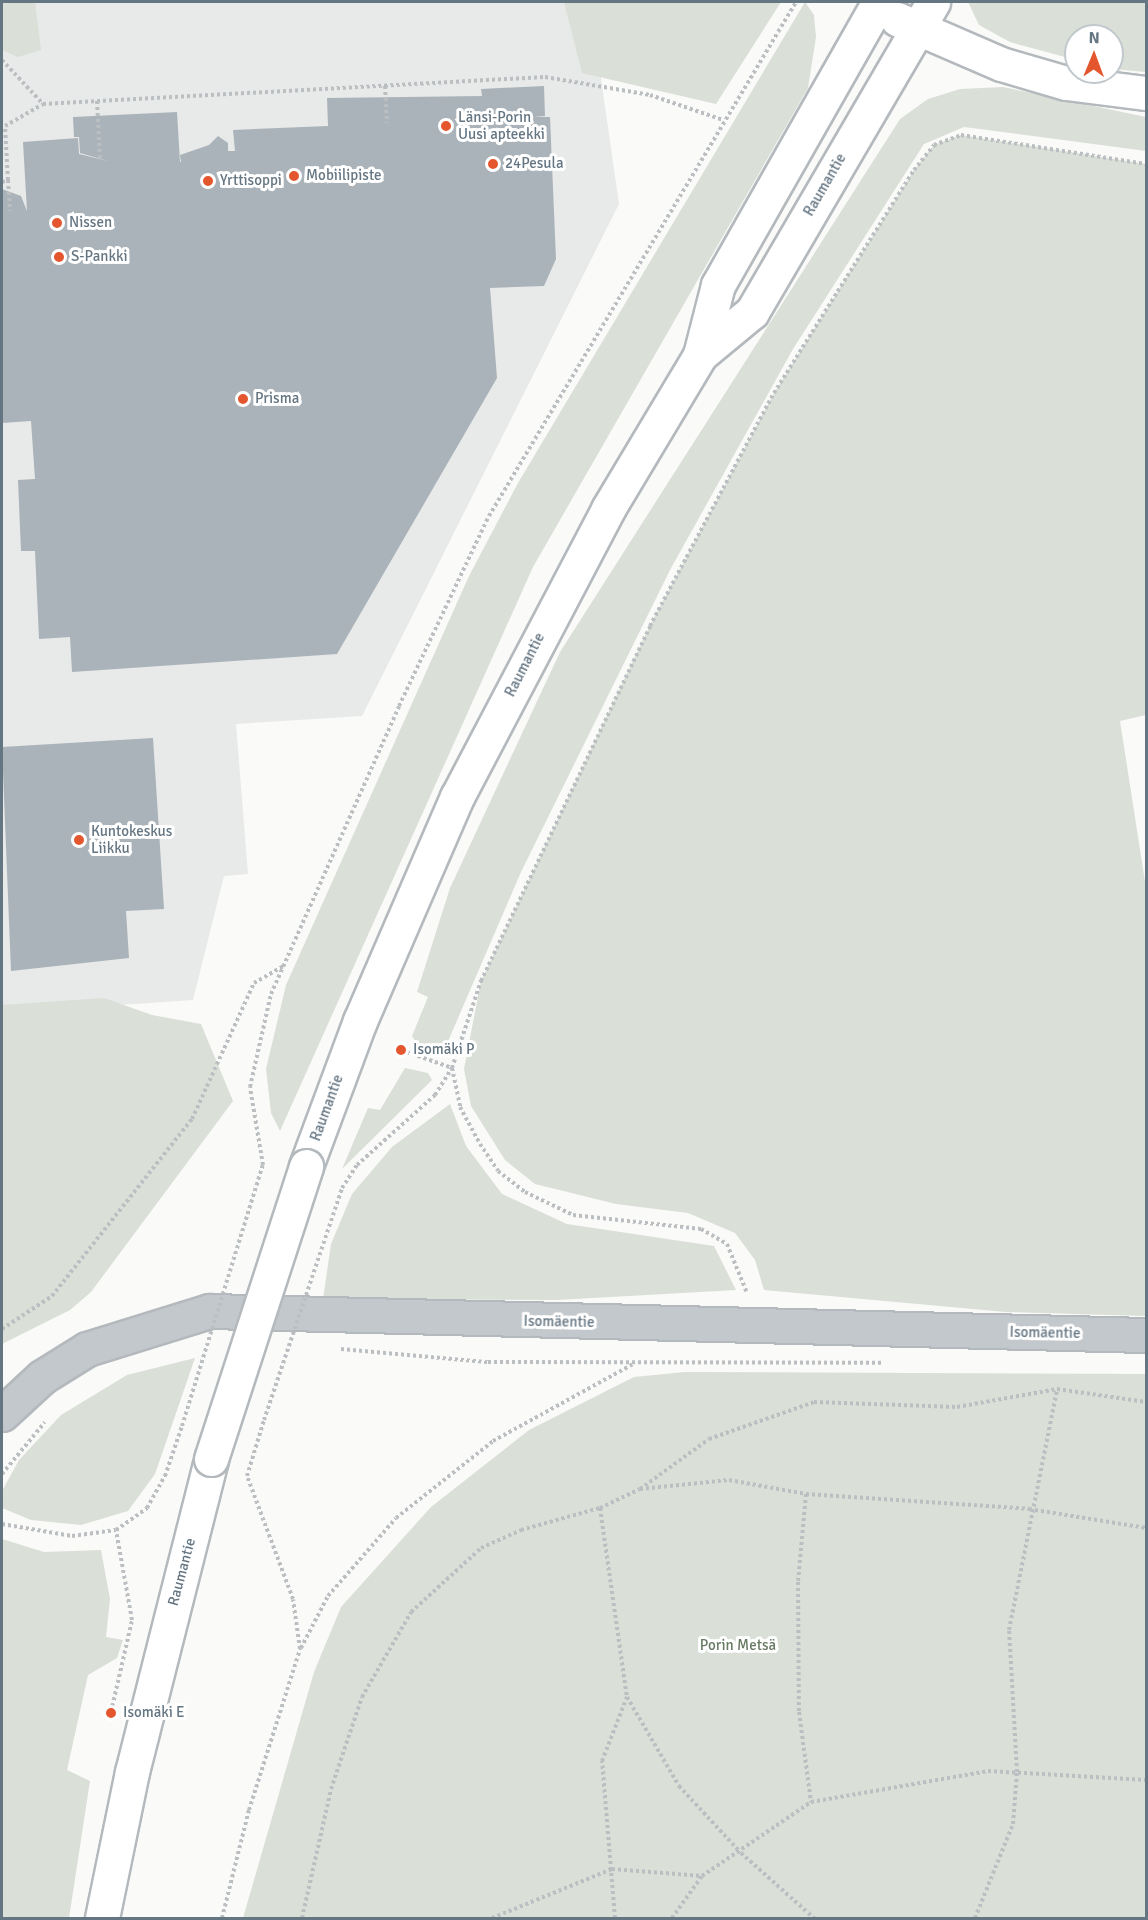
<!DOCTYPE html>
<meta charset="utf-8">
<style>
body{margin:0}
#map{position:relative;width:1148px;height:1920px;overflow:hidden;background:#fafaf8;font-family:Signika,sans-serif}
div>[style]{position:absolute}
.built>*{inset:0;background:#e8e9e9}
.green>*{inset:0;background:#dadfd7}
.building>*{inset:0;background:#aab3b9}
.path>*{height:4px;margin-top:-2px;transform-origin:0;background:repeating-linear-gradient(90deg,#bbbfc2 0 3px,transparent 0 6px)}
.roads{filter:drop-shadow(2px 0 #b4b9bd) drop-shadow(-2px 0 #b4b9bd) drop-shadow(0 2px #b4b9bd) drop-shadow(0 -2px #b4b9bd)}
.street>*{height:33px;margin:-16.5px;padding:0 16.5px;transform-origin:16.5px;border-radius:16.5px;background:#c3c8cc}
.highway>*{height:33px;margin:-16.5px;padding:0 16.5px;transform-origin:16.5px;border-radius:16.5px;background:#fff}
.path-bridge>*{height:4px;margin-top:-2px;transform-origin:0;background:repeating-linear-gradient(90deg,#bbbfc2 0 3px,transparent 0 6px)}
.bridges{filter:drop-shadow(2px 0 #b4b9bd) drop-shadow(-2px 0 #b4b9bd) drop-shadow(0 2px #b4b9bd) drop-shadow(0 -2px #b4b9bd)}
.highway-bridge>*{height:33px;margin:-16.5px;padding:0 16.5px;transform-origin:16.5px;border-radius:16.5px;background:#fff}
.dots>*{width:16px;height:16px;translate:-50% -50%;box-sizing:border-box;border:3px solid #fff;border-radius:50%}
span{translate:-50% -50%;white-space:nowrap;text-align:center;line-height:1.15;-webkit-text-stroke:6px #fff;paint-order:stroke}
.poi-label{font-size:15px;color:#657683}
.left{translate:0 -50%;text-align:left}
.street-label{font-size:15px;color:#657683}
.park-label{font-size:15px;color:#687a64}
.frame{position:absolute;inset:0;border:3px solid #657683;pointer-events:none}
.north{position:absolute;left:1064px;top:24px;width:60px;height:60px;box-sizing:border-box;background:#fff;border:2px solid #c1c8cd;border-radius:50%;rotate:1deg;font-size:16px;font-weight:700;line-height:24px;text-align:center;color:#657683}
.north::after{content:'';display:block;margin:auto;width:21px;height:27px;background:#e4572e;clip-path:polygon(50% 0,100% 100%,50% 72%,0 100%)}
</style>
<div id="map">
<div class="built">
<i style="clip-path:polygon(2px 2px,590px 2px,619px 204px,362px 716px,236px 724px,248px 874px,224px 876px,193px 1000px,2px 1013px)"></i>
</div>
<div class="green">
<i style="clip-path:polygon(2px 2px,35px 2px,41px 50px,18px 57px,2px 50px)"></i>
<i style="clip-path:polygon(564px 2px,781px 2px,716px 104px,582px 73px)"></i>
<i style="clip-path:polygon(805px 2px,814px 15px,816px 37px,808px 88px,533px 567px,280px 1131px,271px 1113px,266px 1069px,286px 985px,469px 576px,518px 483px)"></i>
<i style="clip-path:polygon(968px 2px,1146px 2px,1146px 72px,1112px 69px,1112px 36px,1076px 36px,1076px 60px,1010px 42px,979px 25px)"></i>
<i style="clip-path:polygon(1003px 87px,1146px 117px,1146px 151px,964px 127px,924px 144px,793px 349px,670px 570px,521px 872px,446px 1046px,419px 1047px,412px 1036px,428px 997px,417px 992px,450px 888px,560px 652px,900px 119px,928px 99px,960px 89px)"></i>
<i style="clip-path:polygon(961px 135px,1146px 164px,1146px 715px,1120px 721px,1146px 888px,1146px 1316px,1006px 1312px,764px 1290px,755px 1260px,735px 1233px,688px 1213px,616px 1204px,535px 1184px,505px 1160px,471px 1106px,464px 1069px,481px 981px,649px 627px,774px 393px,914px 170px,934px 145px)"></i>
<i style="clip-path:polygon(104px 998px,152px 1015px,201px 1024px,233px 1101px,91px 1292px,70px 1310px,2px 1344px,2px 1005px)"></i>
<i style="clip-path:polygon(405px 1068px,428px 1073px,432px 1080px,342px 1169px,368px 1108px,380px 1110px)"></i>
<i style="clip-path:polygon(450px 1104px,466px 1146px,502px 1194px,567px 1224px,714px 1246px,736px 1290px,557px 1300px,323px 1299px,331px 1244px,352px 1194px,392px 1147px)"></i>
<i style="clip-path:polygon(195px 1358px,155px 1474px,128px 1511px,81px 1525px,31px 1520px,2px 1508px,2px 1491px,19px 1460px,61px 1415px,127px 1375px)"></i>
<i style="clip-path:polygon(685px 1372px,1146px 1374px,1146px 1918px,243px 1918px,314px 1672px,341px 1607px,431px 1507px,529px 1430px,634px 1377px)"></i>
<i style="clip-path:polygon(2px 1539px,44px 1552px,101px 1550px,110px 1599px,106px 1637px,123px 1640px,117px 1658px,88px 1675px,67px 1770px,90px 1781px,69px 1918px,2px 1918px)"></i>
</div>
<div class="building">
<i style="clip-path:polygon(544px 86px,545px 116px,534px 117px,550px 117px,556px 259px,544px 286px,490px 288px,497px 378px,337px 654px,72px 672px,70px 637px,39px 639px,35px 551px,21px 551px,18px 480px,35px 479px,31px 421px,2px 423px,2px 189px,21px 196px,27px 211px,23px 142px,78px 138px,79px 154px,108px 161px,80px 153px,79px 137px,74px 137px,73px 117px,177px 112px,180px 162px,181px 162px,180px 155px,209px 145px,218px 136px,228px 143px,228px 151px,235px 151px,233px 130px,328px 126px,327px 98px,482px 96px,481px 89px)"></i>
<i style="clip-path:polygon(153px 738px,164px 909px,126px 911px,129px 958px,11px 971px,2px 747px)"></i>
</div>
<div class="path">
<i style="left:2px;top:60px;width:60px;rotate:47deg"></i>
<i style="left:385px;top:86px;width:37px;rotate:87deg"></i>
<i style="left:97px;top:101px;width:58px;rotate:87deg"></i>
<i style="left:8px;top:180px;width:31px;rotate:86deg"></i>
<i style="left:2px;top:182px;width:6px;rotate:-18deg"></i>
<i style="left:8px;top:180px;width:54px;rotate:-93.2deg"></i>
<i style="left:5px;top:126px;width:44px;rotate:-30.1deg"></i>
<i style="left:43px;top:104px;width:503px;rotate:-3.08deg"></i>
<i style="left:545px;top:77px;width:107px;rotate:9.7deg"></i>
<i style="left:650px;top:95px;width:77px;rotate:18.9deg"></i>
<i style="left:401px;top:1050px;width:54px;rotate:19.4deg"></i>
<i style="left:452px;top:1068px;width:40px;rotate:78deg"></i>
<i style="left:460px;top:1107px;width:42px;rotate:61.6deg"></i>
<i style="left:480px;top:1144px;width:32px;rotate:56deg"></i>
<i style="left:498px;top:1171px;width:34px;rotate:38deg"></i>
<i style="left:525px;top:1192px;width:53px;rotate:25.6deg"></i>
<i style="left:573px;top:1215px;width:129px;rotate:6.2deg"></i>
<i style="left:701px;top:1229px;width:30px;rotate:30deg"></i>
<i style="left:727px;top:1244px;width:53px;rotate:67.8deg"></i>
<i style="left:263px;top:1165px;width:79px;rotate:-99.5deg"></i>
<i style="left:250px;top:1087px;width:95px;rotate:-77.3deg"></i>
<i style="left:271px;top:994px;width:315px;rotate:-66deg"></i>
<i style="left:399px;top:706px;width:210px;rotate:-64.7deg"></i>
<i style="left:489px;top:516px;width:599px;rotate:-59.15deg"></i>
<i style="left:342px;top:1188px;width:27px;rotate:-57deg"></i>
<i style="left:357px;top:1165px;width:105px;rotate:-41.9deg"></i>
<i style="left:435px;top:1095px;width:32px;rotate:-58deg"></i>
<i style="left:452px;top:1068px;width:92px;rotate:-71.6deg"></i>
<i style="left:481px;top:981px;width:393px;rotate:-64.5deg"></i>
<i style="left:650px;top:626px;width:264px;rotate:-62deg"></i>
<i style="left:774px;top:393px;width:263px;rotate:-57.9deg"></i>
<i style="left:914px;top:170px;width:32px;rotate:-51deg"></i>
<i style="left:934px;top:145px;width:29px;rotate:-20deg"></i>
<i style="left:961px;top:135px;width:187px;rotate:8.9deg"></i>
<i style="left:2px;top:1329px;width:60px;rotate:-33.4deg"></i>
<i style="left:52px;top:1296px;width:226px;rotate:-51.7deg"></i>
<i style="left:192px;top:1119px;width:149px;rotate:-65.5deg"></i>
<i style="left:254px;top:983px;width:34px;rotate:-30deg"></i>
<i style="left:341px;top:1349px;width:148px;rotate:5.1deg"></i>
<i style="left:488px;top:1362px;width:394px;rotate:0.1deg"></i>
<i style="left:2px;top:1474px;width:67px;rotate:-50.4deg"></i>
<i style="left:640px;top:1489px;width:89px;rotate:-5.8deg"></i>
<i style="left:729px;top:1480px;width:78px;rotate:10.3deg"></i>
<i style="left:806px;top:1494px;width:224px;rotate:3.8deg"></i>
<i style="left:1029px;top:1509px;width:119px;rotate:9.2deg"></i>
<i style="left:806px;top:1494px;width:88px;rotate:95.2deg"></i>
<i style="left:798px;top:1582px;width:130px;rotate:89.6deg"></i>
<i style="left:799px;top:1712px;width:91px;rotate:82.4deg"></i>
<i style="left:600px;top:1508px;width:191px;rotate:81.9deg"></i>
<i style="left:627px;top:1697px;width:103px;rotate:59.7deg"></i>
<i style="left:679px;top:1786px;width:91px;rotate:47.2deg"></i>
<i style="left:741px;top:1853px;width:98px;rotate:41.7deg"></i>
<i style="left:2px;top:1524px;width:71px;rotate:9.7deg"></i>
<i style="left:72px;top:1536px;width:44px;rotate:-7.8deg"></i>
<i style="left:116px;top:1530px;width:38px;rotate:-35deg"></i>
<i style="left:147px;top:1508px;width:37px;rotate:-61deg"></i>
<i style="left:165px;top:1476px;width:53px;rotate:-71.2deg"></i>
<i style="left:301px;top:1648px;width:59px;rotate:-62.6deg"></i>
<i style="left:328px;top:1596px;width:103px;rotate:-48.9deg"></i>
<i style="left:396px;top:1518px;width:124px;rotate:-38.4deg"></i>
<i style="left:493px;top:1441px;width:162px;rotate:-28.8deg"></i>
<i style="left:111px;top:1712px;width:94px;rotate:-77.1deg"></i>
<i style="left:132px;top:1620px;width:91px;rotate:-100.1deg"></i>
<i style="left:222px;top:1918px;width:111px;rotate:-76deg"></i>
<i style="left:249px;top:1810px;width:169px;rotate:-72.4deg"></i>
<i style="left:300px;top:1649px;width:50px;rotate:-98deg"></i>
<i style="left:293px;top:1599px;width:131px;rotate:-110.5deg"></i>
<i style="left:247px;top:1476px;width:59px;rotate:-73.1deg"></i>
<i style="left:302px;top:1918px;width:132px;rotate:-77.3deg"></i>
<i style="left:331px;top:1789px;width:97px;rotate:-71.4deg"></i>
<i style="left:362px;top:1697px;width:98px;rotate:-60deg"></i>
<i style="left:411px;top:1612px;width:95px;rotate:-42.4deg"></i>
<i style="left:481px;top:1548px;width:44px;rotate:-24.2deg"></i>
<i style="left:521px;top:1530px;width:82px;rotate:-15.6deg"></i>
<i style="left:600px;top:1508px;width:44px;rotate:-25.4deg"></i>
<i style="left:640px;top:1489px;width:85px;rotate:-35.9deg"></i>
<i style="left:709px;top:1439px;width:111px;rotate:-19.4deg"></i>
<i style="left:814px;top:1402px;width:143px;rotate:2deg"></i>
<i style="left:957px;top:1407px;width:102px;rotate:-10.2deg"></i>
<i style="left:1057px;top:1389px;width:90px;rotate:8.3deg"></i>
<i style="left:492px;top:1918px;width:130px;rotate:-22.2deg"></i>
<i style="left:612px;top:1869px;width:90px;rotate:4.4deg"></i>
<i style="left:615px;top:1918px;width:158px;rotate:-94.7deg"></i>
<i style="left:602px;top:1761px;width:69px;rotate:-68.7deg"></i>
<i style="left:672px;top:1918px;width:52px;rotate:-54.5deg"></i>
<i style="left:702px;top:1876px;width:132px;rotate:-34.2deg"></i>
<i style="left:811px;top:1802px;width:180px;rotate:-9.9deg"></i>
<i style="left:988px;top:1771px;width:158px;rotate:3.3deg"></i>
<i style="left:975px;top:1918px;width:101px;rotate:-68deg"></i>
<i style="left:1013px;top:1824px;width:52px;rotate:-85.6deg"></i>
<i style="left:1017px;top:1772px;width:142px;rotate:-93.2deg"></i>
<i style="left:1009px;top:1630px;width:246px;rotate:-78.7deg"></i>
</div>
<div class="roads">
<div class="street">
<i style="left:2px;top:1414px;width:54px;rotate:-42.8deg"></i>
<i style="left:42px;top:1377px;width:53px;rotate:-31.9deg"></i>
<i style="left:87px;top:1349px;width:129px;rotate:-17.2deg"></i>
<i style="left:210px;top:1311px;width:936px;rotate:1.47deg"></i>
</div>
<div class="highway">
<i style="left:897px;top:19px;width:113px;rotate:23.4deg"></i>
<i style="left:1001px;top:64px;width:68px;rotate:16.3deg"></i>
<i style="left:1066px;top:83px;width:81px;rotate:7.1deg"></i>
<i style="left:700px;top:355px;width:67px;rotate:-39.6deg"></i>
<i style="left:752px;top:312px;width:359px;rotate:-59.7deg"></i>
<i style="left:306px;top:1166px;width:155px;rotate:-69.6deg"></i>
<i style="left:360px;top:1021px;width:244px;rotate:-66.6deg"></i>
<i style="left:457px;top:797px;width:325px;rotate:-62.3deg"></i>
<i style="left:608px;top:509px;width:179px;rotate:-59.1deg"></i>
<i style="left:700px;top:355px;width:72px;rotate:-75.6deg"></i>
<i style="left:718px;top:285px;width:326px;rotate:-60.4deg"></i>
<i style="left:102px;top:1918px;width:149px;rotate:-78.4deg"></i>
<i style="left:132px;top:1772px;width:323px;rotate:-75.8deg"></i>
</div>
</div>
<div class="path-bridge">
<i style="left:264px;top:1420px;width:245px;rotate:-71.4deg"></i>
<i style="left:182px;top:1426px;width:273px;rotate:-72.8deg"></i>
</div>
<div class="bridges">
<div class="highway-bridge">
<i style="left:211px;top:1459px;width:308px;rotate:-72deg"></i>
</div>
</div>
<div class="dots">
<i style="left:446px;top:126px;background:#e4572e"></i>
<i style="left:493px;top:164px;background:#e4572e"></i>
<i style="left:294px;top:176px;background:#e4572e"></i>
<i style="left:208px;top:181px;background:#e4572e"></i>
<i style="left:57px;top:223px;background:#e4572e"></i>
<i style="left:59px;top:257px;background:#e4572e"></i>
<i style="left:243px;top:399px;background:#e4572e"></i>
<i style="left:79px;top:840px;background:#e4572e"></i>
<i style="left:401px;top:1050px;background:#e4572e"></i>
<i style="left:111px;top:1713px;background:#e4572e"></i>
</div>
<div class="poi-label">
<span class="left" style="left:458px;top:126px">Länsi-Porin<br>Uusi apteekki</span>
<span class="left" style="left:505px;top:164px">24Pesula</span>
<span class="left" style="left:306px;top:176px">Mobiilipiste</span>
<span class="left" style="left:220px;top:181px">Yrttisoppi</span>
<span class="left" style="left:69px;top:223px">Nissen</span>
<span class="left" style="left:71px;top:257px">S-Pankki</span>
<span class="left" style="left:255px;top:399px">Prisma</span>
<span class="left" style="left:91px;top:840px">Kuntokeskus<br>Liikku</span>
<span class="left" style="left:413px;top:1050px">Isomäki P</span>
<span class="left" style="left:123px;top:1713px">Isomäki E</span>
</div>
<div class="street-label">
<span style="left:825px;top:185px;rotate:-60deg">Raumantie</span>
<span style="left:525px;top:665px;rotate:-63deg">Raumantie</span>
<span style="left:327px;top:1108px;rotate:-70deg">Raumantie</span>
<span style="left:559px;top:1322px;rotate:1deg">Isomäentie</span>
<span style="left:1045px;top:1333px;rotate:1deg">Isomäentie</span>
<span style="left:182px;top:1572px;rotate:-75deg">Raumantie</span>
</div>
<div class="park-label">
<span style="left:738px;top:1646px">Porin Metsä</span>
</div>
<div class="frame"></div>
<div class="north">N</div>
</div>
